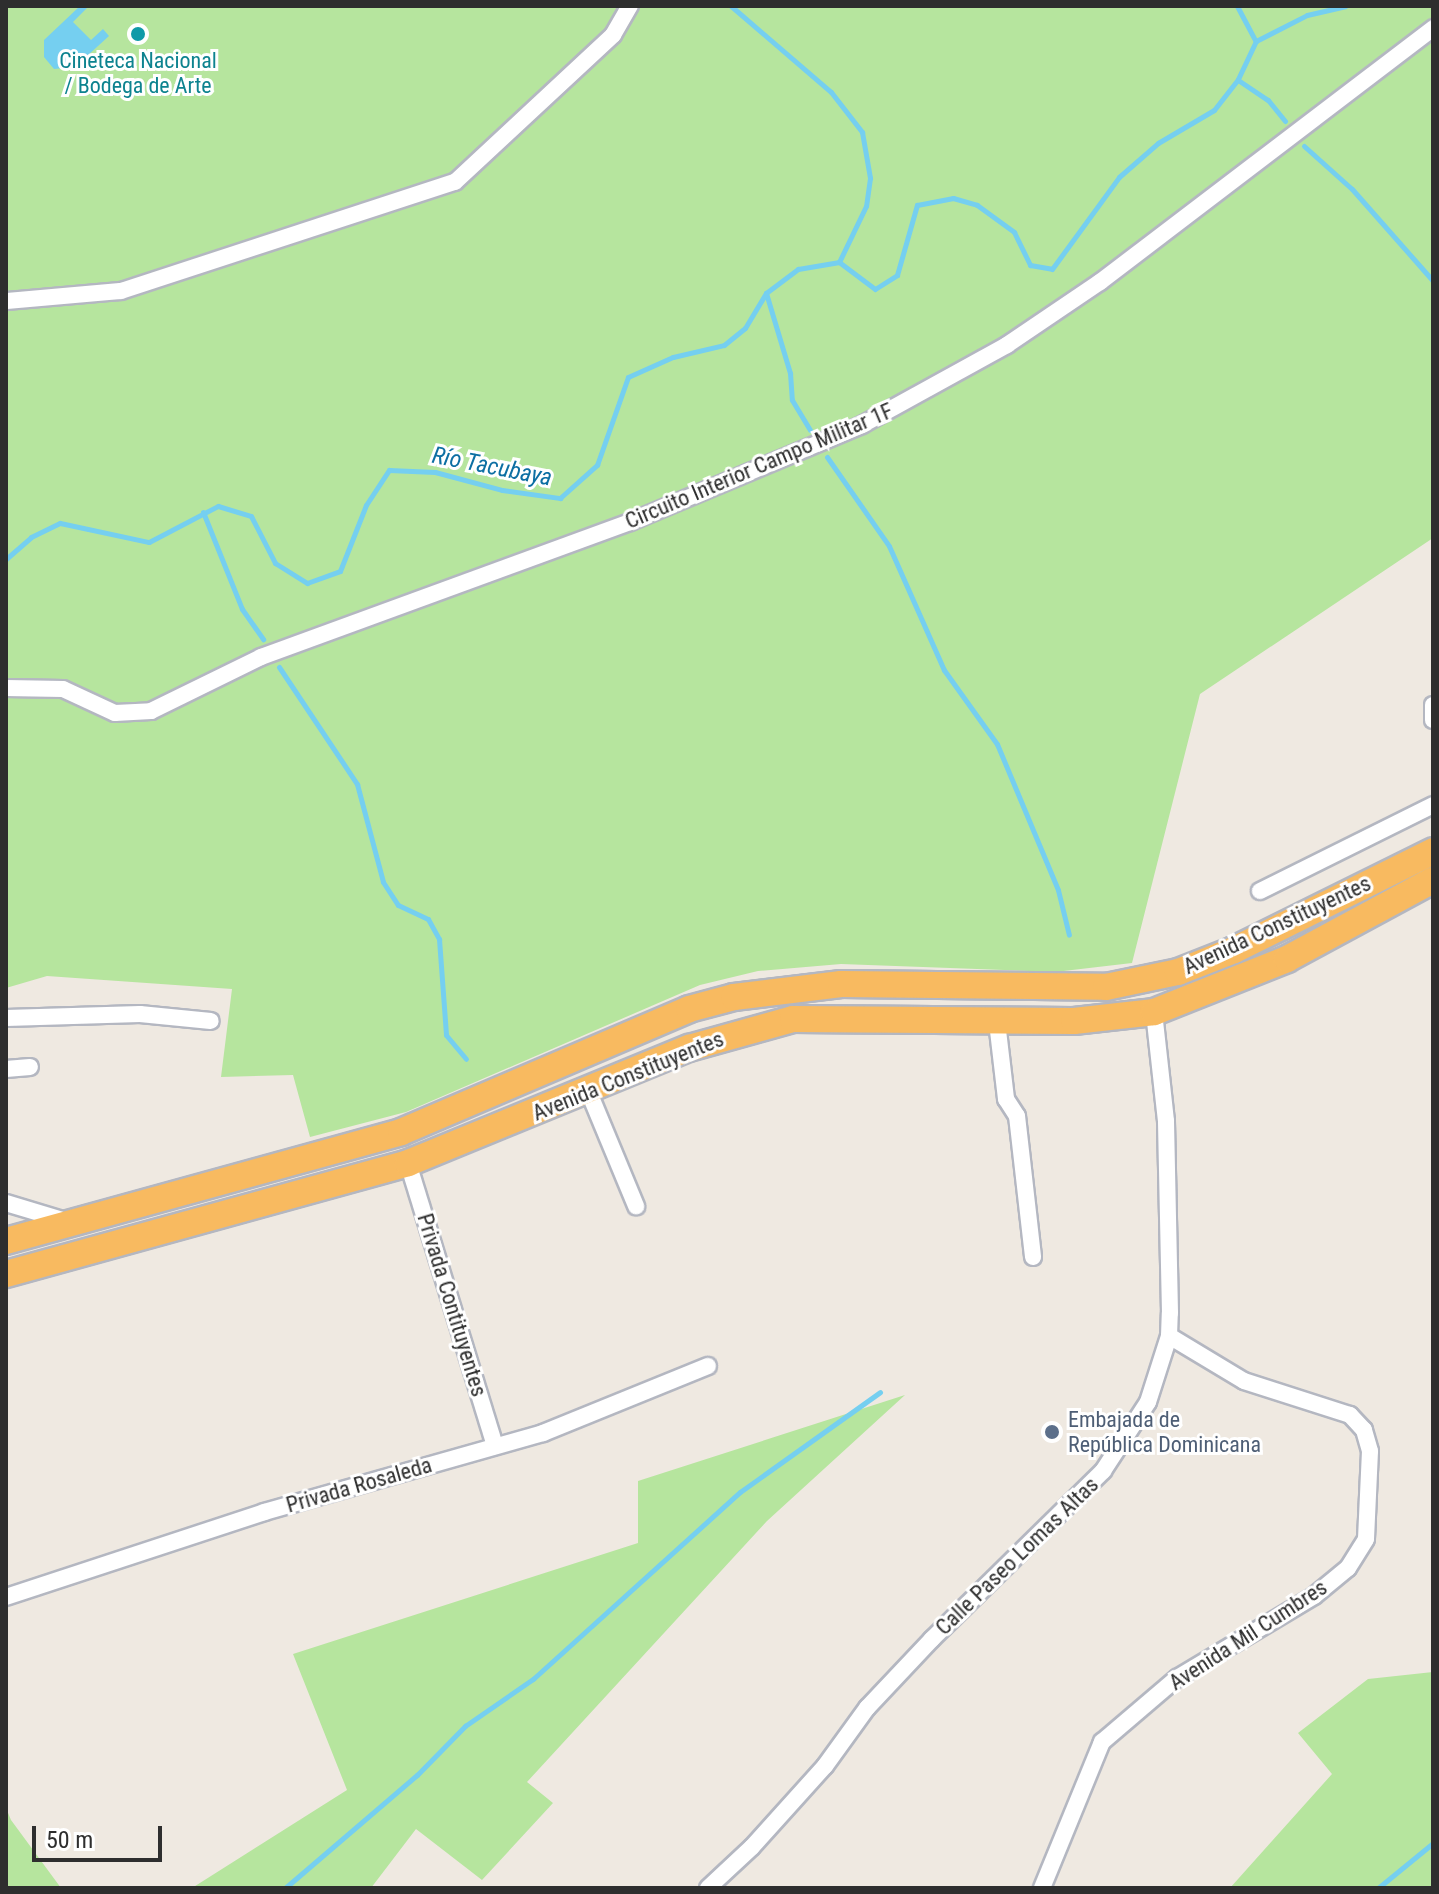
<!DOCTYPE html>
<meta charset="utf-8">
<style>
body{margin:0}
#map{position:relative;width:1439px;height:1894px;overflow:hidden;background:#efe9e1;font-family:"Roboto Condensed",sans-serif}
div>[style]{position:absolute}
.green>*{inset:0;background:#b6e59e}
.water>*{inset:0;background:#75cff0}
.stream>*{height:5px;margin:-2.5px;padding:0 2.5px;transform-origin:2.5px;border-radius:2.5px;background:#75cff0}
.roads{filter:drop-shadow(2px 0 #b4b7c1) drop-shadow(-2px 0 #b4b7c1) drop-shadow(0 2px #b4b7c1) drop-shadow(0 -2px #b4b7c1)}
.minor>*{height:16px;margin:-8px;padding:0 8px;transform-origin:8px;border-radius:8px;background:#fff}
.trunk>*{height:26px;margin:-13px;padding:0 13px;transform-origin:13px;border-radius:13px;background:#f8ba60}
.dots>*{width:22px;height:22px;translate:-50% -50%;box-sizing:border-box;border:4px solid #fff;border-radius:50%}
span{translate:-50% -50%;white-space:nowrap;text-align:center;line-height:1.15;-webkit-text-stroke:6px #fff;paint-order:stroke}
.culture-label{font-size:22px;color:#0d838f}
.street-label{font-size:22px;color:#2e2e2e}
.service-label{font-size:22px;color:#4e5e75}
.left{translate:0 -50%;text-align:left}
.water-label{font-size:24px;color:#0d6fa3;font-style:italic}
.frame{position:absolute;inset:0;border:8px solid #2e2e2e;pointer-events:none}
.scale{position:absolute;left:32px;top:1826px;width:130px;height:36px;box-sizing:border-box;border:4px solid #2e2e2e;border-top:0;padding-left:10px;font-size:24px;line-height:28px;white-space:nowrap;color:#2e2e2e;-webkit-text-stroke:6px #fff;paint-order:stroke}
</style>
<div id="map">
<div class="green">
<i style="clip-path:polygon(6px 6px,1433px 6px,1433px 538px,1200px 694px,1132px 963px,1055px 972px,841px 964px,758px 971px,700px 985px,406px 1112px,310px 1137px,293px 1075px,221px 1077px,232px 989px,47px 976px,6px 988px)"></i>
<i style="clip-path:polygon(905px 1395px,767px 1521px,527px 1782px,553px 1803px,482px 1880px,416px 1829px,371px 1888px,192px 1888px,347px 1790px,293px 1654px,638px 1543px,638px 1481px)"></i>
<i style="clip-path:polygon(1433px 1672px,1433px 1888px,1230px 1888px,1332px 1774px,1298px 1733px,1368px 1679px)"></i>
<i style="clip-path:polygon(6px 1808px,11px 1820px,61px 1888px,6px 1888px)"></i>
</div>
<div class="water">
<i style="clip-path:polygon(80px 6px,89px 6px,73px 22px,91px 40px,103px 29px,109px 36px,75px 67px,54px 69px,44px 57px,44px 40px)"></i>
</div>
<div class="stream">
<i style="left:731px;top:6px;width:132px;rotate:40.7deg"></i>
<i style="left:831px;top:92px;width:51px;rotate:52.2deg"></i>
<i style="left:862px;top:132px;width:47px;rotate:80.1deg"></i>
<i style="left:870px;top:178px;width:28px;rotate:98deg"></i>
<i style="left:866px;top:206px;width:62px;rotate:115.7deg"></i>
<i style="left:1237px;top:6px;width:40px;rotate:62deg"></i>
<i style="left:1238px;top:80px;width:36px;rotate:34deg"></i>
<i style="left:1268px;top:100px;width:27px;rotate:51deg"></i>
<i style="left:1304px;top:146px;width:64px;rotate:41.9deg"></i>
<i style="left:1352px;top:189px;width:123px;rotate:48.6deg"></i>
<i style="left:766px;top:293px;width:84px;rotate:73.3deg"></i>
<i style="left:790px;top:373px;width:27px;rotate:86deg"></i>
<i style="left:792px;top:400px;width:35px;rotate:59deg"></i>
<i style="left:827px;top:457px;width:108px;rotate:55.1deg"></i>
<i style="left:889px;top:546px;width:136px;rotate:66.1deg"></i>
<i style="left:944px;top:670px;width:91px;rotate:54.4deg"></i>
<i style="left:997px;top:744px;width:158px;rotate:67.3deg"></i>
<i style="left:1058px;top:890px;width:46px;rotate:76.3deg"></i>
<i style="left:203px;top:512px;width:105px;rotate:68.1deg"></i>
<i style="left:242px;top:609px;width:37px;rotate:55deg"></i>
<i style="left:6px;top:559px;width:33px;rotate:-41deg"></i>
<i style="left:31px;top:537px;width:32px;rotate:-26deg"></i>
<i style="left:60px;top:523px;width:91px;rotate:12.1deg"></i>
<i style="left:149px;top:542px;width:78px;rotate:-27.6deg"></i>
<i style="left:218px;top:506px;width:34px;rotate:17deg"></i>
<i style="left:251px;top:516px;width:53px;rotate:62.9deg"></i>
<i style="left:275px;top:563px;width:38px;rotate:32deg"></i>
<i style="left:307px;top:583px;width:35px;rotate:-20deg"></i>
<i style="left:340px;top:571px;width:71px;rotate:-68.5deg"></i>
<i style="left:366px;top:505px;width:42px;rotate:-56.7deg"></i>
<i style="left:389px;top:470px;width:46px;rotate:2.5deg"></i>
<i style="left:435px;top:472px;width:69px;rotate:15deg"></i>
<i style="left:502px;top:490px;width:59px;rotate:7.9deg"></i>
<i style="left:560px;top:498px;width:50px;rotate:-41.7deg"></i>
<i style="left:597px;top:465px;width:93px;rotate:-70.6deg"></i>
<i style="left:628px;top:377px;width:49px;rotate:-24deg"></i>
<i style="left:673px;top:357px;width:52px;rotate:-13.2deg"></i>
<i style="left:724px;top:345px;width:27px;rotate:-39deg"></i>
<i style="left:745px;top:328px;width:41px;rotate:-59deg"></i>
<i style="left:766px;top:293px;width:40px;rotate:-37deg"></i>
<i style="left:798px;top:269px;width:42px;rotate:-9.7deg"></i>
<i style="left:839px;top:262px;width:45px;rotate:36.9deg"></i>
<i style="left:875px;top:289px;width:26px;rotate:-32deg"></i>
<i style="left:897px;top:275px;width:73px;rotate:-74.1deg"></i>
<i style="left:917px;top:205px;width:37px;rotate:-11deg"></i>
<i style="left:953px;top:198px;width:25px;rotate:16deg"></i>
<i style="left:977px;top:205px;width:46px;rotate:36.1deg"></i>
<i style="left:1014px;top:232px;width:37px;rotate:64deg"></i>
<i style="left:1030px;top:265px;width:22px;rotate:10deg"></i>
<i style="left:1052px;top:269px;width:114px;rotate:-53.9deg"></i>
<i style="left:1119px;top:177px;width:52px;rotate:-41.1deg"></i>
<i style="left:1158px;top:143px;width:65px;rotate:-30.5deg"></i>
<i style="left:1214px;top:110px;width:39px;rotate:-52deg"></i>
<i style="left:1238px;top:79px;width:42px;rotate:-64.7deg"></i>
<i style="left:1256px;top:41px;width:57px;rotate:-27deg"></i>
<i style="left:1307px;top:15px;width:39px;rotate:-13deg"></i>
<i style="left:279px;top:667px;width:141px;rotate:56.3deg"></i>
<i style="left:357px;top:784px;width:101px;rotate:75.1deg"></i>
<i style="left:383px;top:882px;width:27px;rotate:57deg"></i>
<i style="left:398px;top:905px;width:33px;rotate:25deg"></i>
<i style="left:428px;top:919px;width:23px;rotate:61deg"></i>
<i style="left:439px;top:939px;width:96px;rotate:85.8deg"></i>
<i style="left:446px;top:1035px;width:31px;rotate:50deg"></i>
<i style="left:285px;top:1888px;width:174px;rotate:-40.6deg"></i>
<i style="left:417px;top:1775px;width:69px;rotate:-45.6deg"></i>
<i style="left:465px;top:1726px;width:83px;rotate:-34.7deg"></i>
<i style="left:533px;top:1679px;width:279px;rotate:-42.1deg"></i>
<i style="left:740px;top:1492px;width:172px;rotate:-35.5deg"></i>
<i style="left:1378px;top:1888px;width:71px;rotate:-39.3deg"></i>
</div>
<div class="roads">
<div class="minor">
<i style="left:6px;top:301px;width:115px;rotate:-5deg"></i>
<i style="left:121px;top:291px;width:351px;rotate:-18.1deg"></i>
<i style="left:455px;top:182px;width:216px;rotate:-42.9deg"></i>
<i style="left:613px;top:35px;width:34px;rotate:-60deg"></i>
<i style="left:6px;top:688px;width:57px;rotate:1deg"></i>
<i style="left:63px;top:689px;width:57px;rotate:24.8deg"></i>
<i style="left:115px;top:713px;width:36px;rotate:-3deg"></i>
<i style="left:151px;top:711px;width:123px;rotate:-26.1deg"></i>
<i style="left:261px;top:657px;width:393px;rotate:-20.1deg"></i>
<i style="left:630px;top:522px;width:251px;rotate:-22.7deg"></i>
<i style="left:862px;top:425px;width:166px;rotate:-28.9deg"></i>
<i style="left:1007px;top:345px;width:112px;rotate:-34.1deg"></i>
<i style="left:1100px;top:282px;width:419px;rotate:-37.3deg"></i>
<i style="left:1433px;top:705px;width:15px;rotate:90deg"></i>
<i style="left:1260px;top:891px;width:193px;rotate:-26.4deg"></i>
<i style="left:6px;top:1018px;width:134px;rotate:-1.7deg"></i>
<i style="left:140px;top:1014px;width:71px;rotate:5.6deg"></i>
<i style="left:997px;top:1022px;width:78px;rotate:83.3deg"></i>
<i style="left:1006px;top:1099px;width:20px;rotate:57deg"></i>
<i style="left:1017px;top:1116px;width:142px;rotate:83.5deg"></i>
<i style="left:6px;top:1069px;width:24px;rotate:-5deg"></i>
<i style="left:588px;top:1090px;width:126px;rotate:67.5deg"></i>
<i style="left:408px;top:1163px;width:296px;rotate:72.9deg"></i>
<i style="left:6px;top:1203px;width:63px;rotate:16.7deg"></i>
<i style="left:6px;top:1597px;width:272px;rotate:-18.2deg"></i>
<i style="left:264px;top:1512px;width:290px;rotate:-15.8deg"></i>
<i style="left:543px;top:1433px;width:178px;rotate:-22.1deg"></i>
<i style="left:708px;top:1888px;width:60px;rotate:-43deg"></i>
<i style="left:752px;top:1847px;width:109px;rotate:-48deg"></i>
<i style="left:825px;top:1766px;width:72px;rotate:-54.1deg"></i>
<i style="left:867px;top:1708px;width:95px;rotate:-46.7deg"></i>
<i style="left:932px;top:1639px;width:240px;rotate:-44.5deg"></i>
<i style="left:1103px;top:1471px;width:82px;rotate:-56.9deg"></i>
<i style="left:1148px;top:1402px;width:69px;rotate:-72.3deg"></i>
<i style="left:1169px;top:1336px;width:23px;rotate:-88deg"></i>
<i style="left:1170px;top:1313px;width:192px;rotate:-91.2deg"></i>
<i style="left:1166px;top:1121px;width:110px;rotate:-96.3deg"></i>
<i style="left:1042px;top:1888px;width:158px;rotate:-67.7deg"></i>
<i style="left:1102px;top:1742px;width:99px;rotate:-40.5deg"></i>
<i style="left:1177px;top:1678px;width:160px;rotate:-30.9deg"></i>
<i style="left:1314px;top:1596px;width:44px;rotate:-39.5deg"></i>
<i style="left:1348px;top:1568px;width:34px;rotate:-58deg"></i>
<i style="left:1366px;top:1539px;width:88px;rotate:-87.4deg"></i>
<i style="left:1370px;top:1451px;width:22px;rotate:-106deg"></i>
<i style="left:1364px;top:1430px;width:21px;rotate:-133deg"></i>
<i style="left:1350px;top:1415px;width:111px;rotate:-162.2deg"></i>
<i style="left:1244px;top:1381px;width:87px;rotate:-149deg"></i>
</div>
<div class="trunk">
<i style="left:6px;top:1241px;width:410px;rotate:-15.4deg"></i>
<i style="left:401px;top:1132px;width:313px;rotate:-23.1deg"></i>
<i style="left:689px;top:1009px;width:47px;rotate:-14.9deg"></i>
<i style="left:734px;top:997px;width:108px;rotate:-6.9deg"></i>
<i style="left:841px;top:984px;width:265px;rotate:0.6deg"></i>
<i style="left:1106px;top:987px;width:74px;rotate:-11.8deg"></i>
<i style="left:1178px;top:972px;width:60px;rotate:-21.4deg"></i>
<i style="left:1234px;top:950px;width:222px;rotate:-26.4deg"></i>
<i style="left:6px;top:1274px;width:417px;rotate:-15.4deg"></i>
<i style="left:408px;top:1163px;width:304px;rotate:-22.3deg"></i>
<i style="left:689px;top:1048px;width:108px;rotate:-15.6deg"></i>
<i style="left:793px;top:1019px;width:281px;rotate:0.4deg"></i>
<i style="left:1074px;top:1021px;width:81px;rotate:-6.4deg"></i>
<i style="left:1154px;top:1012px;width:143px;rotate:-21.7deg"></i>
<i style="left:1287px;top:959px;width:166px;rotate:-28.4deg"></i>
</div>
</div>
<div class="dots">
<i style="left:138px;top:34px;background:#0f9aa8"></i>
<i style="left:1052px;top:1432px;background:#5c6f8a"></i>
</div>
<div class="culture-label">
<span style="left:138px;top:73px">Cineteca Nacional<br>/ Bodega de Arte</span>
</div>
<div class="street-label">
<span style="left:759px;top:466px;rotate:-23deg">Circuito Interior Campo Militar 1F</span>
<span style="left:1277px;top:925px;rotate:-25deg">Avenida Constituyentes</span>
<span style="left:628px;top:1076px;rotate:-22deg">Avenida Constituyentes</span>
<span style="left:452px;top:1305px;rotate:73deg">Privada Contituyentes</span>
<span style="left:359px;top:1485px;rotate:-16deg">Privada Rosaleda</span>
<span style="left:1017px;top:1556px;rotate:-44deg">Calle Paseo Lomas Altas</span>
<span style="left:1248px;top:1635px;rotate:-33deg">Avenida Mil Cumbres</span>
</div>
<div class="service-label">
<span class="left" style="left:1068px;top:1432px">Embajada de<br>República Dominicana</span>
</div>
<div class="water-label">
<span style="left:492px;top:467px;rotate:11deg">Río Tacubaya</span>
</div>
<div class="frame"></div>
<div class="scale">50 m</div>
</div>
